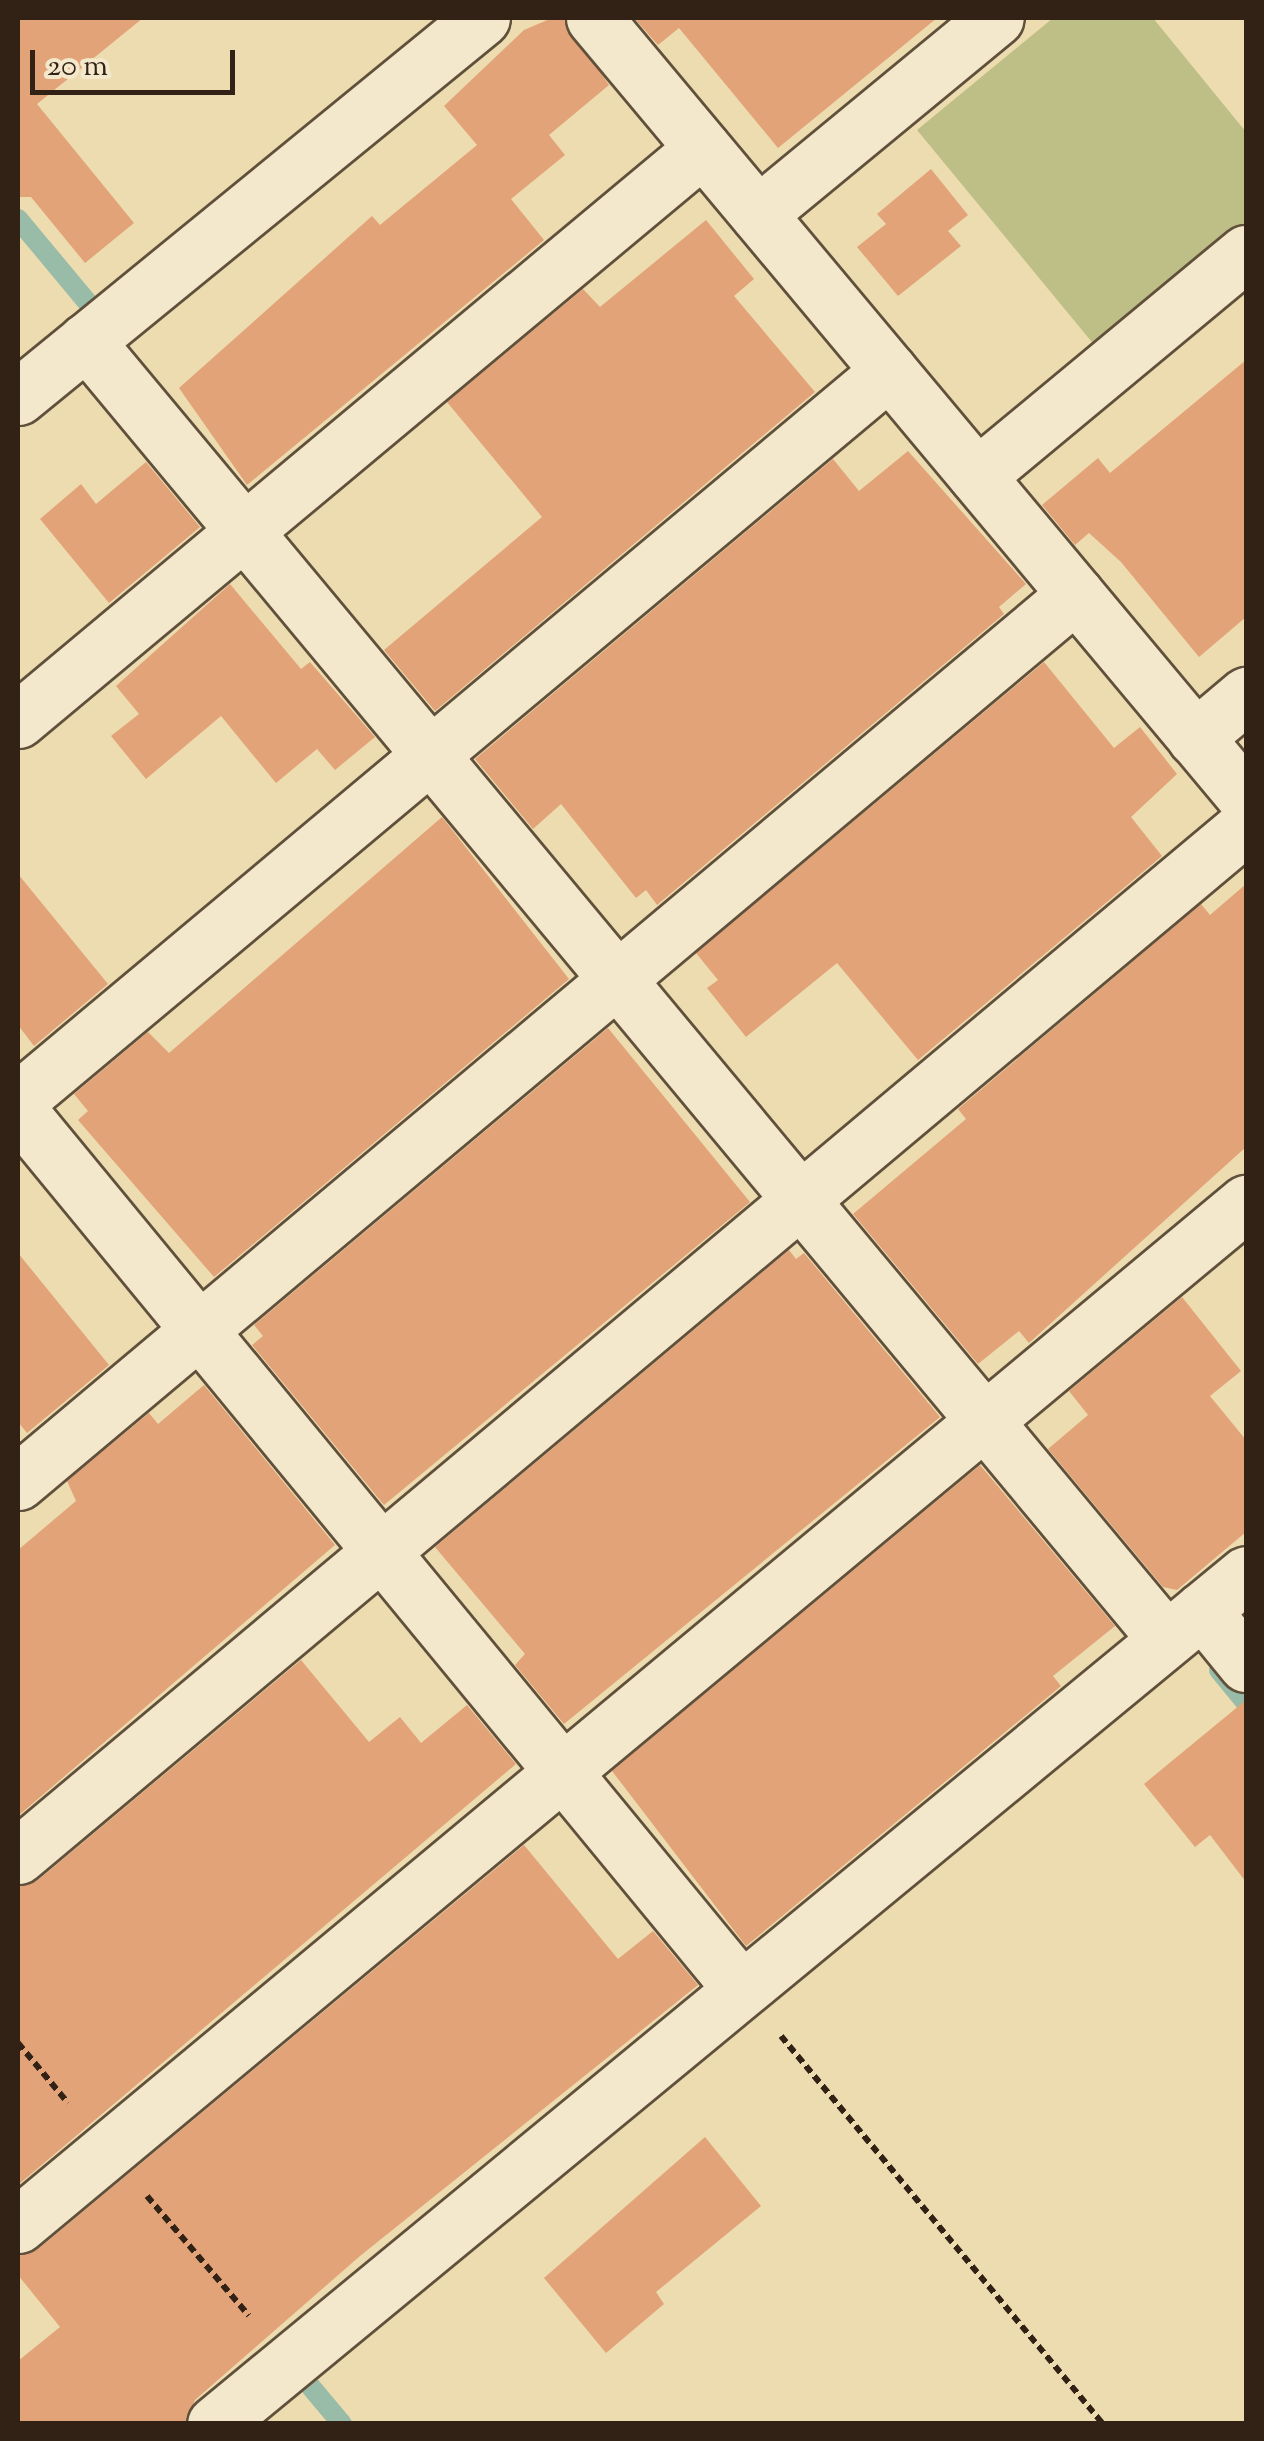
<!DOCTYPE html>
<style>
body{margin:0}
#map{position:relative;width:1264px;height:2441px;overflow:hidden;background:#ecdcaf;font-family:"Sorts Mill Goudy",serif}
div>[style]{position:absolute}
.green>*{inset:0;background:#bebf86}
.stream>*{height:20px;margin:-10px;padding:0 10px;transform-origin:10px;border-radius:10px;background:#99bca8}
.building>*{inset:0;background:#e3a379}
.path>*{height:6px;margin-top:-3px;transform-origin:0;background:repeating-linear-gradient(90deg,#322115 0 8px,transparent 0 13px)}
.roads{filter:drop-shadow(2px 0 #60503c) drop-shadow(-2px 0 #60503c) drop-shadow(0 2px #60503c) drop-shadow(0 -2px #60503c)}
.street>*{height:55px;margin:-27.5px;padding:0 27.5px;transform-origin:27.5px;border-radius:27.5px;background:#f3e8cb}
span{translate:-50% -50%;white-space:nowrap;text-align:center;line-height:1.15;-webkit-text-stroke:8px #f3e8cb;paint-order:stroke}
.frame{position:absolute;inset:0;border:20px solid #322115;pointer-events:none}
.scale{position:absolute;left:30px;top:50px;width:205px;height:45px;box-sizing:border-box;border:5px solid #322115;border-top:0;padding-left:12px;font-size:30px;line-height:35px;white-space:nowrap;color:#322115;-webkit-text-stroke:8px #f3e8cb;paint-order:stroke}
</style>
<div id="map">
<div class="green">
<i style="clip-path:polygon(1053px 18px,1153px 18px,1246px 132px,1246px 223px,1096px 347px,917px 130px)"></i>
</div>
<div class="stream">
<i style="left:18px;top:219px;width:109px;rotate:50.2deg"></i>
<i style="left:1219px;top:1670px;width:43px;rotate:50.7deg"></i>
<i style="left:311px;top:2387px;width:48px;rotate:50deg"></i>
</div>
<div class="building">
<i style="clip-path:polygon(18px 18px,143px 18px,37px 104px,134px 223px,85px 263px,31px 197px,18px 197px)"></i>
<i style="clip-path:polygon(552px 18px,564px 18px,609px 85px,549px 135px,565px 155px,511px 199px,544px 240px,247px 485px,179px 388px,372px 216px,380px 225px,477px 145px,444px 106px,524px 30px)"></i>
<i style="clip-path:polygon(634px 18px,937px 18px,778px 148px,679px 28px,658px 45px)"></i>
<i style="clip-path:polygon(931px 169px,968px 215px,948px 231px,961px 246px,898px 296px,857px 247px,886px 224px,877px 214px)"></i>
<i style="clip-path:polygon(706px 220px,754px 279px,734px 296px,815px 392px,435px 711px,384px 650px,542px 517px,447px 402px,583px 289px,600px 307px)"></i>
<i style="clip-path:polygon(1246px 360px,1246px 617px,1199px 657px,1121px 562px,1089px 533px,1075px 545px,1042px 505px,1098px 458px,1110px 473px)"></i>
<i style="clip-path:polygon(908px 451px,1026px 584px,999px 607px,1004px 614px,657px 905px,646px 890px,636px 898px,561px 804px,533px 829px,475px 759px,833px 459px,859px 491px)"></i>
<i style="clip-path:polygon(146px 462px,200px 527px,109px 603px,40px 519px,81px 484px,96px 504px)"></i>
<i style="clip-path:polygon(230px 584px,301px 669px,310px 662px,375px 737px,335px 770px,317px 749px,276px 783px,221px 716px,146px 779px,111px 736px,139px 714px,116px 686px)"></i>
<i style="clip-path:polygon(1044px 662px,1114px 748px,1140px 727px,1177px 774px,1131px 817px,1162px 856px,918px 1060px,837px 963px,746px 1037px,707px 988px,718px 980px,696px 953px)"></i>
<i style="clip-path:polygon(442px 817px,569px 979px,214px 1277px,78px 1120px,88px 1111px,74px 1094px,148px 1032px,169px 1053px)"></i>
<i style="clip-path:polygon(18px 874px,108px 984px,34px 1046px,18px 1025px)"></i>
<i style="clip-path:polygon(1246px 884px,1246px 1147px,1029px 1343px,1019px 1331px,978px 1364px,853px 1214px,966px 1119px,958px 1109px,1201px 904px,1210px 915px)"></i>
<i style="clip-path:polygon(608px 1028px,750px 1202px,384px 1505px,252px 1345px,263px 1336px,254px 1325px)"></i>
<i style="clip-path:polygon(789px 1250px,796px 1259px,804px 1253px,940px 1417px,564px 1724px,515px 1665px,525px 1654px,435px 1547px)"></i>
<i style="clip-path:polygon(18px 1253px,109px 1365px,27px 1433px,18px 1422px)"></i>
<i style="clip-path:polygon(1182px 1297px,1241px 1371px,1210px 1396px,1246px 1440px,1246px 1532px,1177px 1590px,1163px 1587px,1048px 1449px,1088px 1415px,1069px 1391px)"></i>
<i style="clip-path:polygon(204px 1385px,335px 1545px,18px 1816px,18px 1550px,76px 1501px,67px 1481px,149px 1413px,158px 1424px)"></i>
<i style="clip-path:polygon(980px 1465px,1115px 1626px,1053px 1676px,1061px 1686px,746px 1946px,612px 1771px)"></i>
<i style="clip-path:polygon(301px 1660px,369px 1742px,400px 1717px,421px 1743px,467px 1705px,516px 1764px,18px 2185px,18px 1886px,38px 1880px)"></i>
<i style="clip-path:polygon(1246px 1700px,1246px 1882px,1210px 1835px,1195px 1847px,1144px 1784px)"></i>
<i style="clip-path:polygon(524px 1845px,618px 1959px,653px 1931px,698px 1985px,360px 2256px,195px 2400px,185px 2424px,18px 2424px,18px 2361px,60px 2327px,18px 2275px,18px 2255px,38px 2249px)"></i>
<i style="clip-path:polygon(705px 2137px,761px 2206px,656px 2292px,664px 2304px,606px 2353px,544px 2278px)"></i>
</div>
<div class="path">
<i style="left:781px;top:2036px;width:504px;rotate:50.31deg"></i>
<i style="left:18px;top:2043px;width:78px;rotate:50.2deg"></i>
<i style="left:147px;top:2196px;width:157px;rotate:49.6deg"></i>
</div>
<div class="roads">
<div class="street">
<i style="left:594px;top:18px;width:1017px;rotate:50.11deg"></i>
<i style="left:758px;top:214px;width:308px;rotate:-39.5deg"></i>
<i style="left:86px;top:341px;width:1689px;rotate:50.24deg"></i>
<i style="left:18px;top:397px;width:599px;rotate:-39.24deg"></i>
<i style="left:977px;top:476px;width:349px;rotate:-39.7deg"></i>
<i style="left:18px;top:720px;width:892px;rotate:-39.86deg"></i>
<i style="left:1195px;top:738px;width:67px;rotate:-40.1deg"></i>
<i style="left:18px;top:1100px;width:1136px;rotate:-39.93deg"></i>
<i style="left:18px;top:1110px;width:1133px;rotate:50.55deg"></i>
<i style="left:18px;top:1482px;width:1381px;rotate:-40.01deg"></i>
<i style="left:1202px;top:1610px;width:70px;rotate:50.8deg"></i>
<i style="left:18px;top:1856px;width:1603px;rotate:-39.99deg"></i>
<i style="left:18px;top:2225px;width:1598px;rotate:-39.77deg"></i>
<i style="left:215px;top:2424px;width:1336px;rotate:-39.5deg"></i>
</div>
</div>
<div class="frame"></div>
<div class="scale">20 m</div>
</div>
